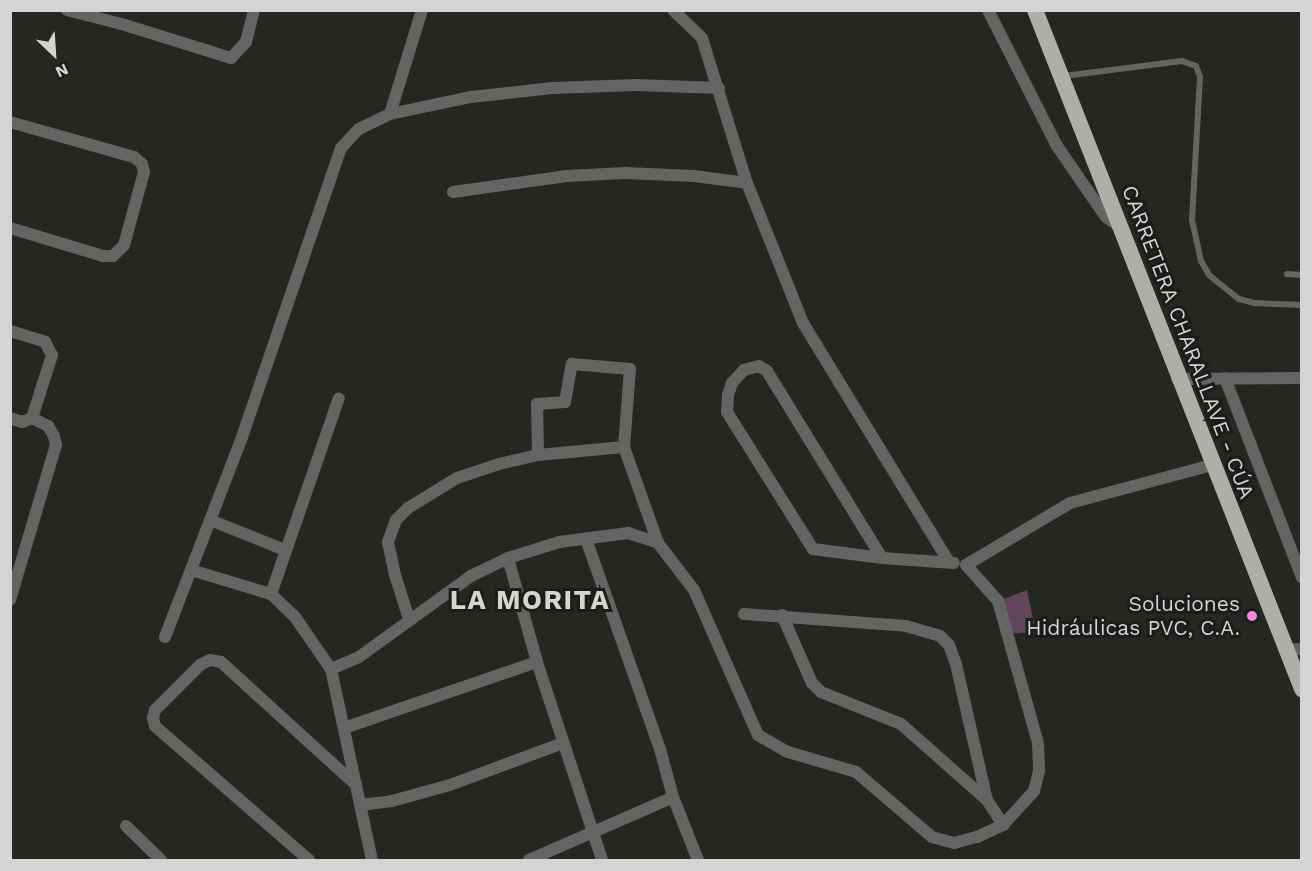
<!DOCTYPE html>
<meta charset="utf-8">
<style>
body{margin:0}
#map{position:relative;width:1312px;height:871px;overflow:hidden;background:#252723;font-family:"Work Sans",sans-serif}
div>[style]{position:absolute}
.green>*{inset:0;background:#61455a}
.service>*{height:6px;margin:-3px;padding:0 3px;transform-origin:3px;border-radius:3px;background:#646463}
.minor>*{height:12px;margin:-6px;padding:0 6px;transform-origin:6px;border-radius:6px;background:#646463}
.tertiary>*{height:12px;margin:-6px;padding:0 6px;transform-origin:6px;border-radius:6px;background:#646463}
.trunk>*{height:16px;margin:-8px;padding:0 8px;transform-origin:8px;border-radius:8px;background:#adafaa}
.dots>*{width:16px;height:16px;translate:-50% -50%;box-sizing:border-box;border:3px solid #1c1d1a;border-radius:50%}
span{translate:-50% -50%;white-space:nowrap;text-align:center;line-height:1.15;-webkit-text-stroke:6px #1c1d1a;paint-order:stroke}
.street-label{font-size:21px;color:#d4d5d2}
.poi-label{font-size:21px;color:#d4d5d2}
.right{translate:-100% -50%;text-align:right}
.district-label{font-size:27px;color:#d4d6d1;font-weight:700;letter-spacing:1.5px}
.frame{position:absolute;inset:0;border:12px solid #d4d5d2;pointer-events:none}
.north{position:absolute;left:24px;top:24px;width:60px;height:60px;-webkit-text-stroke:4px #1c1d1a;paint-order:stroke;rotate:155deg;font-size:16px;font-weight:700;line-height:24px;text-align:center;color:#d4d5d2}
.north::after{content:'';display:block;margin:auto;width:21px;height:27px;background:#d4d5d2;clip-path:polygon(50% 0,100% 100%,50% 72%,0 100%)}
</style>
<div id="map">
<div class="green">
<i style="clip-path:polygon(1027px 590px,1036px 632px,1007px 634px,998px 601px)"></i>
</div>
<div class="service">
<i style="left:1064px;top:76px;width:119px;rotate:-7.2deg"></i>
<i style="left:1182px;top:61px;width:15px;rotate:20deg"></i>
<i style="left:1196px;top:66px;width:12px;rotate:70deg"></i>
<i style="left:1200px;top:77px;width:143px;rotate:93.2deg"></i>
<i style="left:1192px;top:220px;width:42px;rotate:77.6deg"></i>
<i style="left:1201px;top:261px;width:16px;rotate:60deg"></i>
<i style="left:1209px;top:275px;width:38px;rotate:39deg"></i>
<i style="left:1239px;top:299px;width:16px;rotate:15deg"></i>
<i style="left:1254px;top:303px;width:48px;rotate:2.4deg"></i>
<i style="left:1287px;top:274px;width:15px;rotate:4deg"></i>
</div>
<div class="minor">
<i style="left:67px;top:10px;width:60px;rotate:14.5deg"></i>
<i style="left:125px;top:25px;width:111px;rotate:17.3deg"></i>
<i style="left:231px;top:58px;width:22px;rotate:-47deg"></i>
<i style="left:246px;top:42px;width:33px;rotate:-76deg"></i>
<i style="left:673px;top:10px;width:40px;rotate:44deg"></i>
<i style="left:702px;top:38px;width:152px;rotate:72.8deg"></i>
<i style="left:747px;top:183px;width:151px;rotate:68.2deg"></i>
<i style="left:803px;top:323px;width:280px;rotate:58.6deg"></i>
<i style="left:390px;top:114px;width:83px;rotate:-11.9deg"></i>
<i style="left:471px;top:97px;width:82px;rotate:-6.3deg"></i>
<i style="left:553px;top:88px;width:83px;rotate:-2.1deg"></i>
<i style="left:636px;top:85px;width:83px;rotate:2.1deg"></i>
<i style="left:10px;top:122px;width:129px;rotate:15.8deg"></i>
<i style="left:134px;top:157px;width:11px;rotate:41deg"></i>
<i style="left:142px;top:164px;width:8px;rotate:76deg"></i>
<i style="left:144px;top:172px;width:76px;rotate:105.3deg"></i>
<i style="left:124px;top:245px;width:16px;rotate:135deg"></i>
<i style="left:113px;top:256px;width:10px;rotate:180deg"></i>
<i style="left:103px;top:256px;width:97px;rotate:-163.2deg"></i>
<i style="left:453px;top:192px;width:115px;rotate:-8deg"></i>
<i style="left:567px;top:176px;width:58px;rotate:-3deg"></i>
<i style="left:625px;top:173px;width:69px;rotate:2.5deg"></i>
<i style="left:694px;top:176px;width:53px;rotate:7.5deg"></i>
<i style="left:10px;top:331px;width:37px;rotate:17deg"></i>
<i style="left:45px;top:342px;width:15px;rotate:62deg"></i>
<i style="left:52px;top:355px;width:66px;rotate:107.6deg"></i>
<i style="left:32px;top:418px;width:11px;rotate:158deg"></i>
<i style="left:22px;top:422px;width:13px;rotate:-162deg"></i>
<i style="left:1225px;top:378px;width:214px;rotate:68.9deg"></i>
<i style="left:1177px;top:379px;width:125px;rotate:-0.5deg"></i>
<i style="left:538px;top:455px;width:86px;rotate:-5.3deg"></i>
<i style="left:210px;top:520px;width:81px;rotate:21.8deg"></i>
<i style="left:586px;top:539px;width:223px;rotate:70.6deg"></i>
<i style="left:660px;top:749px;width:50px;rotate:74.8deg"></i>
<i style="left:673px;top:797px;width:68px;rotate:68.4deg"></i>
<i style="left:508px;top:558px;width:108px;rotate:74.4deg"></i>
<i style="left:537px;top:662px;width:208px;rotate:71.8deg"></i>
<i style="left:882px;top:558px;width:220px;rotate:-121.6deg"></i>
<i style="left:767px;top:371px;width:9px;rotate:-148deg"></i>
<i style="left:759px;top:366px;width:16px;rotate:165deg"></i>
<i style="left:744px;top:370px;width:18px;rotate:133deg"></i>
<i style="left:732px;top:383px;width:13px;rotate:108deg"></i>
<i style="left:728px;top:395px;width:17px;rotate:93deg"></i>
<i style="left:727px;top:412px;width:162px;rotate:57.9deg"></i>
<i style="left:813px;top:549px;width:70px;rotate:7.4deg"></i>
<i style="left:882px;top:558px;width:72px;rotate:4deg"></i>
<i style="left:191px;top:570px;width:84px;rotate:16.7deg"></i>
<i style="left:271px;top:594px;width:33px;rotate:44deg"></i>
<i style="left:295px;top:617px;width:63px;rotate:55.3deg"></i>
<i style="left:331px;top:669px;width:195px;rotate:77.9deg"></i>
<i style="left:271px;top:594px;width:207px;rotate:-70.9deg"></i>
<i style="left:10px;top:600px;width:162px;rotate:-73.5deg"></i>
<i style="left:56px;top:445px;width:9px;rotate:-103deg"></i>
<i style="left:54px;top:436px;width:12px;rotate:-121deg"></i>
<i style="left:48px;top:426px;width:18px;rotate:-153deg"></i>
<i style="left:744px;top:614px;width:162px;rotate:4.2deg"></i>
<i style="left:906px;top:626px;width:35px;rotate:16deg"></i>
<i style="left:940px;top:636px;width:13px;rotate:45deg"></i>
<i style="left:949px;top:645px;width:20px;rotate:70deg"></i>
<i style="left:956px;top:664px;width:139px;rotate:77.2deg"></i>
<i style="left:987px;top:800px;width:30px;rotate:57deg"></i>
<i style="left:782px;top:615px;width:74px;rotate:66.2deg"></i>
<i style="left:812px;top:683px;width:13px;rotate:45deg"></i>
<i style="left:821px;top:692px;width:86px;rotate:21.8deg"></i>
<i style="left:901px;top:724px;width:115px;rotate:41.5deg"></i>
<i style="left:409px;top:619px;width:46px;rotate:-107.7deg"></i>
<i style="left:395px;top:575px;width:34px;rotate:-102deg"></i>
<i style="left:388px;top:542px;width:23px;rotate:-70deg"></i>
<i style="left:396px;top:520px;width:17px;rotate:-45deg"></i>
<i style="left:408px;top:508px;width:57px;rotate:-31.5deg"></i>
<i style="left:457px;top:478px;width:44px;rotate:-18.4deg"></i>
<i style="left:499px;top:464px;width:40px;rotate:-13deg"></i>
<i style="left:538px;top:455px;width:51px;rotate:-91.1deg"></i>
<i style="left:537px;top:404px;width:28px;rotate:-4deg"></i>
<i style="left:565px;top:402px;width:39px;rotate:-80deg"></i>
<i style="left:572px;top:364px;width:58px;rotate:4.9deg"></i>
<i style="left:630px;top:369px;width:78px;rotate:94.4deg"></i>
<i style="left:624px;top:447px;width:102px;rotate:70.5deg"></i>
<i style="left:658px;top:543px;width:59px;rotate:52.5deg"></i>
<i style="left:694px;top:590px;width:158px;rotate:66.2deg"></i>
<i style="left:758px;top:735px;width:34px;rotate:30deg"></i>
<i style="left:788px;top:752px;width:71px;rotate:16.4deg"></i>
<i style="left:856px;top:772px;width:100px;rotate:40.5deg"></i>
<i style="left:932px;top:837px;width:23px;rotate:15deg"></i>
<i style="left:954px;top:843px;width:24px;rotate:-15deg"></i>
<i style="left:977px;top:837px;width:29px;rotate:-25deg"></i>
<i style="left:1003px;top:825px;width:46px;rotate:-47.6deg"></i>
<i style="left:1034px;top:791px;width:21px;rotate:-76deg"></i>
<i style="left:1039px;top:771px;width:28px;rotate:-92deg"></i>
<i style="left:1038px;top:743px;width:148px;rotate:-105.7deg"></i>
<i style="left:998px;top:601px;width:48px;rotate:-131.6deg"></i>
<i style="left:966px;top:565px;width:121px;rotate:-30.8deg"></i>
<i style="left:1070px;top:503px;width:147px;rotate:-15deg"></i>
<i style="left:165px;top:637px;width:211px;rotate:-68.9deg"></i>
<i style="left:241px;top:440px;width:309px;rotate:-71.1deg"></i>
<i style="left:341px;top:148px;width:26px;rotate:-47deg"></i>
<i style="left:359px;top:129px;width:34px;rotate:-26deg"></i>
<i style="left:390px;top:114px;width:109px;rotate:-72.9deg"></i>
<i style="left:1286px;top:650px;width:16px;rotate:-4deg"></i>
<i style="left:331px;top:669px;width:30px;rotate:-23deg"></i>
<i style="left:359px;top:657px;width:138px;rotate:-35.9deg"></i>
<i style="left:471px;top:576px;width:41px;rotate:-25.9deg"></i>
<i style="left:508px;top:558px;width:53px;rotate:-17.4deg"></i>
<i style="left:559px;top:542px;width:70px;rotate:-7.4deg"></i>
<i style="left:628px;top:533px;width:32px;rotate:18deg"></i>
<i style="left:344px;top:728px;width:204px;rotate:-18.9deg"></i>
<i style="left:360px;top:805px;width:32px;rotate:-7deg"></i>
<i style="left:392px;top:801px;width:60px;rotate:-15.4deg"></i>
<i style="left:450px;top:785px;width:121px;rotate:-20.4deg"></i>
<i style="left:126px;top:826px;width:49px;rotate:44.2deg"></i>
<i style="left:309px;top:860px;width:204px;rotate:-139deg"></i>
<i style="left:155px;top:726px;width:8px;rotate:-104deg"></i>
<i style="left:153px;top:718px;width:8px;rotate:-76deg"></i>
<i style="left:155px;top:710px;width:64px;rotate:-45deg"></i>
<i style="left:200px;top:665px;width:11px;rotate:-27deg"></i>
<i style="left:210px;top:660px;width:11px;rotate:10deg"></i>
<i style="left:221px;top:662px;width:183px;rotate:42.3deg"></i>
<i style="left:529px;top:860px;width:157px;rotate:-23.6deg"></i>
</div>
<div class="tertiary">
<i style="left:988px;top:10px;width:153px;rotate:63.1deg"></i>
<i style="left:1057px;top:146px;width:86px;rotate:55.4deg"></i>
<i style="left:1106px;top:217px;width:16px;rotate:35deg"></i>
</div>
<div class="trunk">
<i style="left:1035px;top:10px;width:730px;rotate:68.53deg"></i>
</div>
<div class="dots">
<i style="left:1252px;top:616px;background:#fd86e2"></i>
</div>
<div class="street-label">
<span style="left:1188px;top:342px;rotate:69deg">CARRETERA CHARALLAVE - CÚA</span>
</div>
<div class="poi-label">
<span class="right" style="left:1240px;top:616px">Soluciones<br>Hidráulicas PVC, C.A.</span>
</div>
<div class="district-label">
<span style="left:530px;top:601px">LA MORITA</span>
</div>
<div class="frame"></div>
<div class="north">N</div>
</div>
